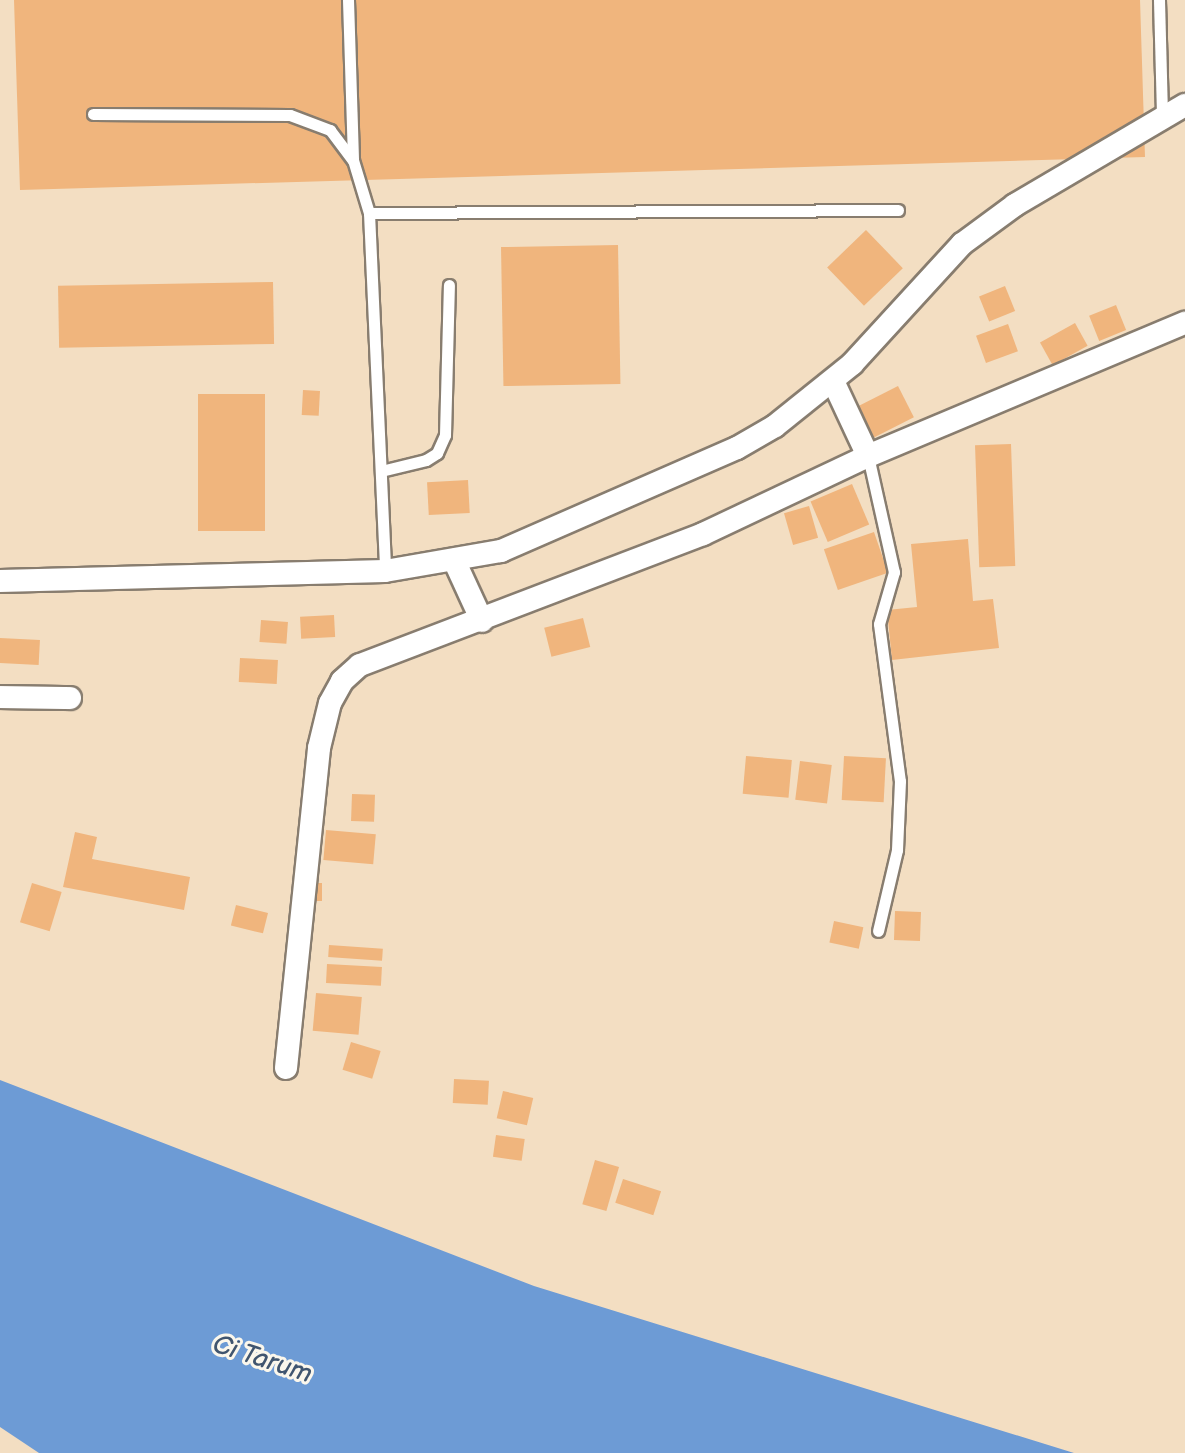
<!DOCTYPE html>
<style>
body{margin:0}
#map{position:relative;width:1185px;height:1453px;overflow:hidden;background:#f3dec2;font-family:"Balsamiq Sans",sans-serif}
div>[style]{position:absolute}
.water>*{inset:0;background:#6d9bd5}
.building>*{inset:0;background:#f0b57d;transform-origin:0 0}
.roads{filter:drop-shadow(2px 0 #887d6f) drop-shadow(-2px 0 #887d6f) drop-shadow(0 2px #887d6f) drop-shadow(0 -2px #887d6f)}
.service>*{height:11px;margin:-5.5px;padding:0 5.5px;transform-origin:5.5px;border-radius:5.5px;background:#fff}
.minor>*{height:22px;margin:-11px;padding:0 11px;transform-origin:11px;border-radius:11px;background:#fff}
span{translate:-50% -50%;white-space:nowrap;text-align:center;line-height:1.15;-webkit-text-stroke:6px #fbf7ec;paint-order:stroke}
.water-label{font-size:26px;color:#40556f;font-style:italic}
</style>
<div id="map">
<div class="water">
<i style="clip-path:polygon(0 1080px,534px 1286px,1074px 1453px,39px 1453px,0 1427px)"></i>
</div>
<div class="building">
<i style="clip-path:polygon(14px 0,1140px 0,1145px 157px,20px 190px)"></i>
<i style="left:866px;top:230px;width:53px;height:54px;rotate:46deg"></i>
<i style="left:618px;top:245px;width:139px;height:117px;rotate:89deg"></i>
<i style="left:273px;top:282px;width:62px;height:215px;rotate:89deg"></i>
<i style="left:1005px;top:286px;width:27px;height:28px;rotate:68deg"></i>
<i style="left:1116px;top:305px;width:27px;height:29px;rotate:68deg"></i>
<i style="left:1075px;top:323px;width:26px;height:40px;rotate:61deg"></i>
<i style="left:1008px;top:324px;width:29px;height:34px;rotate:70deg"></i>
<i style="left:898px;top:386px;width:35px;height:47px;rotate:63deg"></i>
<i style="left:303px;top:390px;width:17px;height:25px;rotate:3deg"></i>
<i style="left:198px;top:394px;width:67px;height:137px"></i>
<i style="left:1011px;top:444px;width:122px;height:36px;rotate:88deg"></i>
<i style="left:468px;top:480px;width:33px;height:41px;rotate:87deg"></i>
<i style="left:852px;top:484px;width:44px;height:45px;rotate:67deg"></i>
<i style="left:809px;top:506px;width:33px;height:26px;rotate:74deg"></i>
<i style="left:874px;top:532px;width:43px;height:53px;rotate:71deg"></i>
<i style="clip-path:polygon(968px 539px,973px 601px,993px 599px,999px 648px,892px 660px,887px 610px,917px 607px,911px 544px)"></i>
<i style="left:334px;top:615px;width:22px;height:34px;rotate:87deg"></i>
<i style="left:583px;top:618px;width:30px;height:40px;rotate:76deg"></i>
<i style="left:261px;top:620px;width:27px;height:22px;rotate:4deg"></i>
<i style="left:0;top:638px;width:40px;height:25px;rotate:3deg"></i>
<i style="left:240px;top:658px;width:38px;height:24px;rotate:3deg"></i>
<i style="left:746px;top:756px;width:46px;height:38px;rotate:5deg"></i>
<i style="left:844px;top:756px;width:42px;height:44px;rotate:3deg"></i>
<i style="left:800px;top:761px;width:32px;height:39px;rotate:7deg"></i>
<i style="left:352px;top:794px;width:23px;height:27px;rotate:2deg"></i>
<i style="left:326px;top:830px;width:50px;height:30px;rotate:5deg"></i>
<i style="clip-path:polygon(75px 832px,97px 837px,92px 859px,190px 877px,184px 910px,63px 887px)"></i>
<i style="left:32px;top:883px;width:31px;height:41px;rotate:17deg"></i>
<i style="left:310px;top:883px;width:12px;height:18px"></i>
<i style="left:236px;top:905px;width:33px;height:21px;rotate:14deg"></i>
<i style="left:895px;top:911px;width:26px;height:29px;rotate:2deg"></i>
<i style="left:834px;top:921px;width:30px;height:22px;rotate:12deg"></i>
<i style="left:329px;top:945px;width:54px;height:12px;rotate:4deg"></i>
<i style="left:327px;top:964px;width:55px;height:19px;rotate:3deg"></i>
<i style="left:316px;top:993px;width:46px;height:38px;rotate:5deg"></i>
<i style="left:351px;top:1042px;width:31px;height:29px;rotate:17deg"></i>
<i style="left:454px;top:1079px;width:35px;height:24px;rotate:3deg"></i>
<i style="left:503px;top:1091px;width:31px;height:28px;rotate:13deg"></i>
<i style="left:496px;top:1135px;width:29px;height:22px;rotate:8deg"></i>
<i style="left:595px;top:1160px;width:25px;height:46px;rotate:16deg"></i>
<i style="left:623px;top:1179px;width:40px;height:25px;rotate:18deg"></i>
</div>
<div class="roads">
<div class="service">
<i style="left:348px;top:0;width:159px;rotate:88.2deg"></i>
<i style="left:1159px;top:0;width:116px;rotate:88.5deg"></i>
<i style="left:93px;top:114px;width:197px;rotate:0.3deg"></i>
<i style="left:290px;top:115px;width:43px;rotate:20.6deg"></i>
<i style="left:330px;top:130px;width:38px;rotate:53deg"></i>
<i style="left:353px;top:160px;width:55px;rotate:73.2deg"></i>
<i style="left:369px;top:213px;width:358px;rotate:87.4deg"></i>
<i style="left:369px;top:213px;width:529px;rotate:-0.32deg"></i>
<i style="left:868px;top:456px;width:119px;rotate:77.4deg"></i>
<i style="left:894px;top:572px;width:54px;rotate:106.1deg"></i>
<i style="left:879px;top:624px;width:158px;rotate:82.4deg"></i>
<i style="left:900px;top:781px;width:69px;rotate:92.5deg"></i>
<i style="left:897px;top:850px;width:83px;rotate:103.2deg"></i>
<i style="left:381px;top:471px;width:46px;rotate:-13.7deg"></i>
<i style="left:426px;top:460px;width:13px;rotate:-32deg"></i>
<i style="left:437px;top:453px;width:20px;rotate:-66deg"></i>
<i style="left:445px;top:435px;width:150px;rotate:-88.5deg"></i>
</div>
<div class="minor">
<i style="left:833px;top:381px;width:83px;rotate:65deg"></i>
<i style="left:454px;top:560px;width:67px;rotate:65.3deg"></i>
<i style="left:0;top:581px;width:385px;rotate:-1.5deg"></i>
<i style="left:385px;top:571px;width:118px;rotate:-9.8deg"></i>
<i style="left:501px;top:551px;width:257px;rotate:-23.6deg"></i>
<i style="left:737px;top:448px;width:44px;rotate:-30.1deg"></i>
<i style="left:775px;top:426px;width:99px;rotate:-38.8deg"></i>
<i style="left:852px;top:364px;width:163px;rotate:-47.5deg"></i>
<i style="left:962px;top:244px;width:66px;rotate:-36.3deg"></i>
<i style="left:1015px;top:205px;width:197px;rotate:-30.5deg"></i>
<i style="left:0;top:697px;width:70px;rotate:0.8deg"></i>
<i style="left:286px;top:1068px;width:322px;rotate:-84.1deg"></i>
<i style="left:319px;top:748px;width:46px;rotate:-76.3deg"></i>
<i style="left:330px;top:703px;width:25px;rotate:-61deg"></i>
<i style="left:342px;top:681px;width:24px;rotate:-42deg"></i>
<i style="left:360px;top:665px;width:367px;rotate:-20.9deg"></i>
<i style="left:703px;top:534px;width:183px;rotate:-25.3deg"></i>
<i style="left:868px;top:456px;width:344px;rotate:-22.8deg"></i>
</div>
</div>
<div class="water-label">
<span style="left:262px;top:1360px;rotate:18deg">Ci Tarum</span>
</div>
</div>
